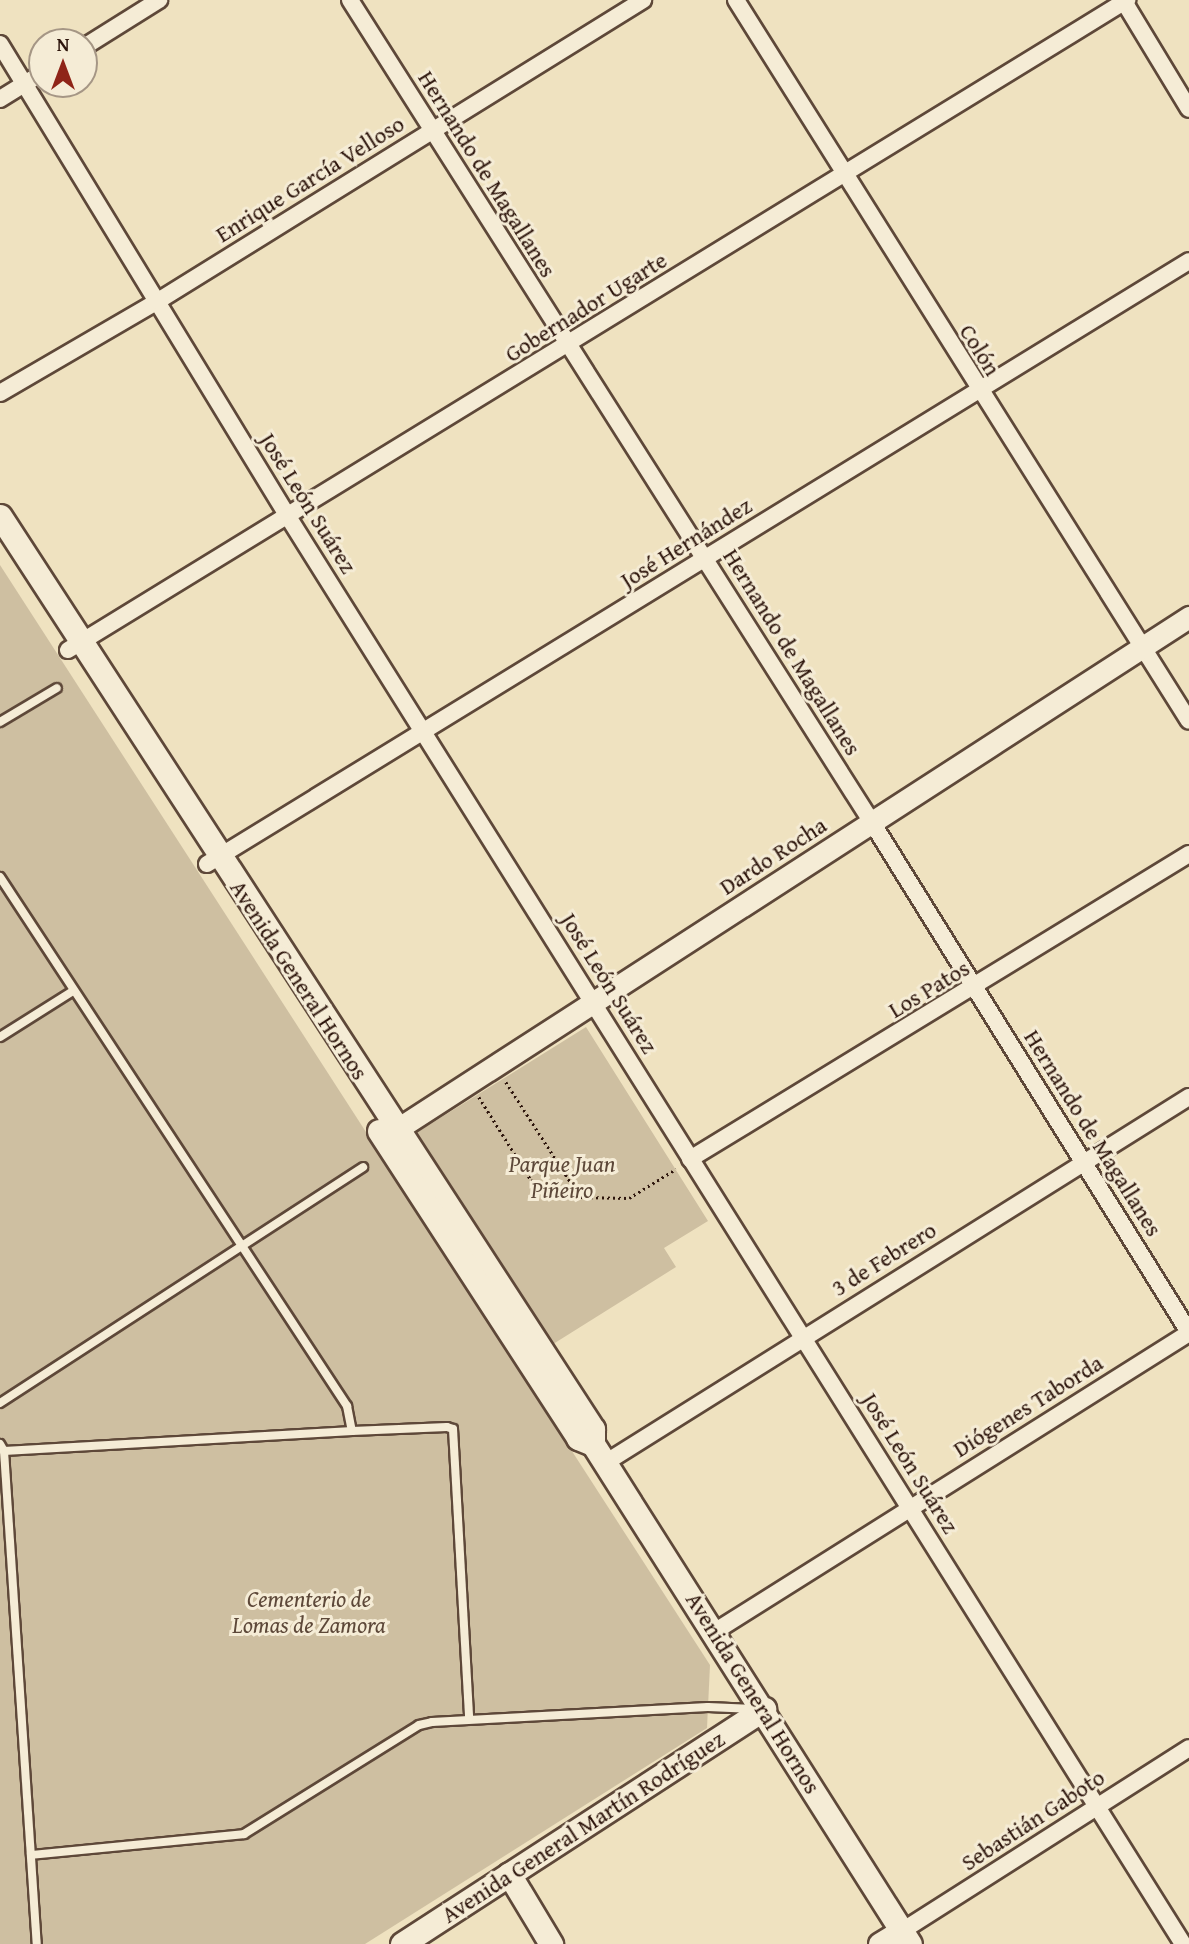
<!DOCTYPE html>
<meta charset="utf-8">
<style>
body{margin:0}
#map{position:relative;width:1189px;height:1944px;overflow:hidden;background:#efe2c0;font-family:"Gentium Book Plus",serif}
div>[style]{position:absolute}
.green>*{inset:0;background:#cebfa1}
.path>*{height:2.5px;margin-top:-1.25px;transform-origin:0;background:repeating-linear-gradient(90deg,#2d150c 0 2px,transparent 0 5.5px)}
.roads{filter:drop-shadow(2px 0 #5e4839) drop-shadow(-2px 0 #5e4839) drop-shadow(0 2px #5e4839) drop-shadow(0 -2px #5e4839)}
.service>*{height:8px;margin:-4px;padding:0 4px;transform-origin:4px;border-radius:4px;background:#f5ecd6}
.minor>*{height:16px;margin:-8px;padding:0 8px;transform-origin:8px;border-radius:8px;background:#f5ecd6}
.tertiary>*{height:21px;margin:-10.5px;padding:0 10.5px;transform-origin:10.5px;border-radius:10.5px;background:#f5ecd6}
.secondary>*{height:23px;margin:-11.5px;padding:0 11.5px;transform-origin:11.5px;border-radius:11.5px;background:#f5ecd6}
span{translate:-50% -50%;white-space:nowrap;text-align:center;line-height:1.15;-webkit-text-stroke:6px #f5ecd6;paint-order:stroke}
.street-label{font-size:23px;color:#2d150c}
.park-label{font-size:23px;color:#5d4839;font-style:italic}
.north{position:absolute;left:28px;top:28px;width:70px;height:70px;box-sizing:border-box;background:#f5ecd6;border:2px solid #a59685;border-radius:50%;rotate:0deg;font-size:19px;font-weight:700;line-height:28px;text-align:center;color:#2d150c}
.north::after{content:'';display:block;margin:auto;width:24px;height:32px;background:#8f2418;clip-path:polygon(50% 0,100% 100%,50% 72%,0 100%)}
</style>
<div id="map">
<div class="green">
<i style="clip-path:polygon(0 565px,710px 1665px,707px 1728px,365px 1944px,0 1944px)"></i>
<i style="clip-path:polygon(586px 1027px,708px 1221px,664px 1248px,676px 1267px,550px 1346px,416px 1133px)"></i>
</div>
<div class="path">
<i style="left:506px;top:1082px;width:137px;rotate:57.2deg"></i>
<i style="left:580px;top:1197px;width:49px;rotate:1.2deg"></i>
<i style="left:629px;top:1198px;width:55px;rotate:-31.7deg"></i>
<i style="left:479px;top:1097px;width:98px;rotate:57.9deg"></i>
<i style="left:531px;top:1180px;width:22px;rotate:32deg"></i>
<i style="left:550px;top:1192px;width:30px;rotate:9deg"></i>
</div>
<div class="roads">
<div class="service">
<i style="left:0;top:722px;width:66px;rotate:-30.8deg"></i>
<i style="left:0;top:877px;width:633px;rotate:56.74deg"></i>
<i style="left:347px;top:1406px;width:25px;rotate:79deg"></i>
<i style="left:0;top:1037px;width:86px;rotate:-32.2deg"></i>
<i style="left:0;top:1403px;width:433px;rotate:-33deg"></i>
<i style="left:0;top:1444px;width:8px;rotate:60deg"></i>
<i style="left:4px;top:1451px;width:494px;rotate:86.2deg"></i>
<i style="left:4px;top:1451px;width:349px;rotate:-3.3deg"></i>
<i style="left:352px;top:1431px;width:95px;rotate:-2.4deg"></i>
<i style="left:447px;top:1427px;width:6px;rotate:18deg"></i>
<i style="left:453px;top:1429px;width:290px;rotate:86.8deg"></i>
<i style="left:31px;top:1855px;width:214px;rotate:-5.6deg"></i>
<i style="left:244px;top:1834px;width:206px;rotate:-31.9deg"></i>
<i style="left:419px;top:1725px;width:13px;rotate:-13deg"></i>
<i style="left:432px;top:1722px;width:276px;rotate:-3.1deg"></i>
<i style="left:708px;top:1707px;width:46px;rotate:2.5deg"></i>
</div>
<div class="minor">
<i style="left:350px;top:0;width:976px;rotate:57.6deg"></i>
<i style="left:873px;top:824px;width:598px;rotate:58.12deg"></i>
<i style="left:736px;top:0;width:851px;rotate:57.86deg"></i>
<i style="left:1123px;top:0;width:127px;rotate:58.8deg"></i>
<i style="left:0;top:44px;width:552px;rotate:58.64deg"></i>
<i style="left:287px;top:515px;width:1687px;rotate:57.91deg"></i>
<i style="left:84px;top:47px;width:89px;rotate:-32.1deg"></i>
<i style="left:0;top:99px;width:49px;rotate:-31.8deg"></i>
<i style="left:0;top:393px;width:183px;rotate:-30.2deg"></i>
<i style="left:158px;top:301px;width:571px;rotate:-31.82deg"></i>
<i style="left:68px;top:650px;width:1243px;rotate:-31.54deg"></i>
<i style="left:207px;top:864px;width:1152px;rotate:-31.55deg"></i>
<i style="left:690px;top:1159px;width:585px;rotate:-31.43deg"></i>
<i style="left:605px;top:1463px;width:689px;rotate:-32.08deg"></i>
<i style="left:714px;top:1632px;width:561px;rotate:-32.19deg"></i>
<i style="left:902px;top:1931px;width:340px;rotate:-32.5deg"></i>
</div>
<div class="tertiary">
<i style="left:385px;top:1137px;width:958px;rotate:-32.89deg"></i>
</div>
<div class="secondary">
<i style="left:0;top:516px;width:1089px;rotate:57deg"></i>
<i style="left:593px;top:1429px;width:15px;rotate:90deg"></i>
<i style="left:593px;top:1444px;width:592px;rotate:57.63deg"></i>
<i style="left:379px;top:1131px;width:366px;rotate:57deg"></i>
<i style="left:578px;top:1438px;width:16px;rotate:22deg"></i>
<i style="left:509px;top:1874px;width:82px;rotate:59deg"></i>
<i style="left:402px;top:1944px;width:432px;rotate:-33deg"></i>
<i style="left:880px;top:1944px;width:26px;rotate:-31deg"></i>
</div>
</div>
<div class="street-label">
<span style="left:487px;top:174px;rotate:58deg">Hernando de Magallanes</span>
<span style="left:310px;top:179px;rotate:-32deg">Enrique García Velloso</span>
<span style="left:586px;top:307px;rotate:-32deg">Gobernador Ugarte</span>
<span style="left:980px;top:350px;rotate:58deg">Colón</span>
<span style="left:308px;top:503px;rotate:58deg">José León Suárez</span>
<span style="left:686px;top:543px;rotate:-32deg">José Hernández</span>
<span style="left:792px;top:652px;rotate:58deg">Hernando de Magallanes</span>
<span style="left:773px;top:856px;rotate:-33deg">Dardo Rocha</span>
<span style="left:299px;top:980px;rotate:57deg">Avenida General Hornos</span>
<span style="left:609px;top:983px;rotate:58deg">José León Suárez</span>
<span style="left:929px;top:989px;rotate:-31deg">Los Patos</span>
<span style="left:1093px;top:1133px;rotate:58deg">Hernando de Magallanes</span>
<span style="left:884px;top:1259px;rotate:-32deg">3 de Febrero</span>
<span style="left:1028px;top:1406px;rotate:-32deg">Diógenes Taborda</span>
<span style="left:910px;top:1463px;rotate:58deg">José León Suárez</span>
<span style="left:753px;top:1693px;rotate:58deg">Avenida General Hornos</span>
<span style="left:1033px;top:1820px;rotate:-33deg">Sebastián Gaboto</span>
<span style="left:583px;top:1827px;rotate:-33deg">Avenida General Martín Rodríguez</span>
</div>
<div class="park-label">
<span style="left:562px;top:1177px">Parque Juan<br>Piñeiro</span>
<span style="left:309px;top:1612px">Cementerio de<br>Lomas de Zamora</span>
</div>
<div class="north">N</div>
</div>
